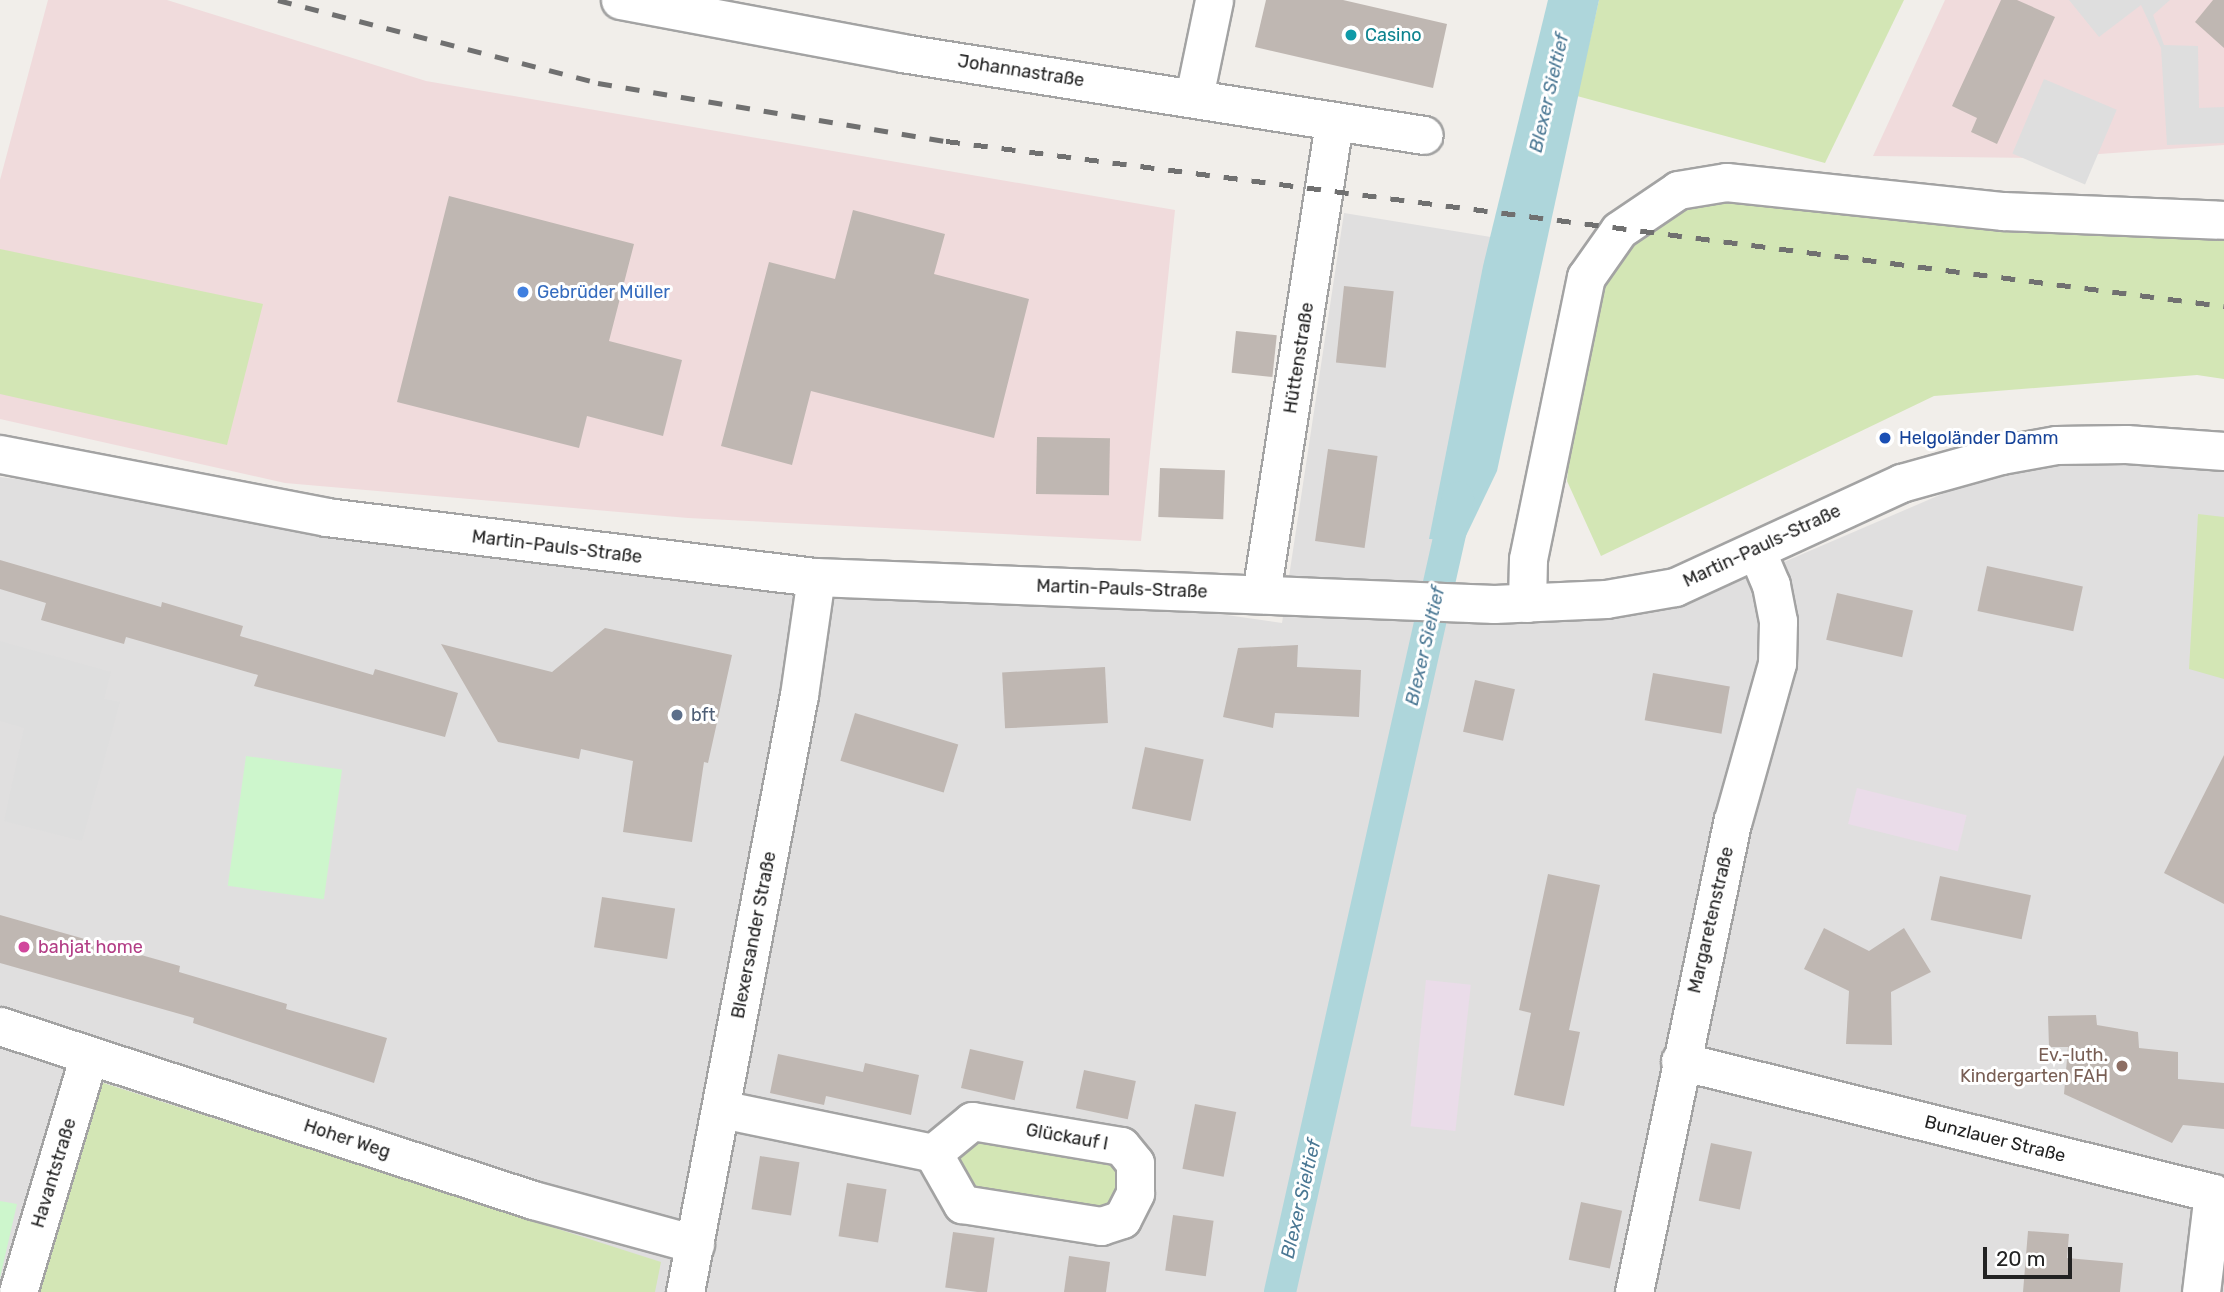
<!DOCTYPE html>
<meta charset="utf-8">
<style>
body{margin:0}
#map{position:relative;width:2224px;height:1292px;overflow:hidden;background:#f1eeea;font-family:Rubik,sans-serif}
div>[style]{position:absolute}
.residential>*{inset:0;background:#e0dfdf}
.commercial>*{inset:0;background:#f0dbdc}
.industrial>*{inset:0;background:#eadce9;transform-origin:0 0}
.grass>*{inset:0;background:#d3e6b5}
.park>*{inset:0;background:#cdf6cc;transform-origin:0 0}
.parking>*{inset:0;background:#dedede;transform-origin:0 0}
.water>*{inset:0;background:#aed6db}
.canal>*{height:32px;margin:-16px;padding:0 16px;transform-origin:16px;border-radius:16px;background:#aed6db}
.building>*{inset:0;background:#bfb7b2;transform-origin:0 0}
.roads{filter:drop-shadow(2px 0 #a3a3a3) drop-shadow(-2px 0 #a3a3a3) drop-shadow(0 2px #a3a3a3) drop-shadow(0 -2px #a3a3a3)}
.minor>*{height:37px;margin:-18.5px;padding:0 18.5px;transform-origin:18.5px;border-radius:18.5px;background:#fff}
.rail>*{height:5px;margin-top:-2.5px;transform-origin:0;background:repeating-linear-gradient(90deg,#707070 0 14px,transparent 0 28px)}
.dots>*{width:19px;height:19px;translate:-50% -50%;box-sizing:border-box;border:4px solid #fff;border-radius:50%}
span{translate:-50% -50%;white-space:nowrap;text-align:center;line-height:1.15;-webkit-text-stroke:6px #fff;paint-order:stroke}
.culture-label{font-size:18px;color:#0d838f}
.left{translate:0 -50%;text-align:left}
.street-label{font-size:18px;color:#222}
.shop-label{font-size:18px;color:#366cbe}
.transit-label{font-size:18px;color:#164399}
.service-label{font-size:18px;color:#4e5e75}
.hotel-label{font-size:18px;color:#b23c85}
.education-label{font-size:18px;color:#785e54}
.right{translate:-100% -50%;text-align:right}
.water-label{font-size:19px;color:#4b7894;font-style:italic}
.scale{position:absolute;left:1983px;top:1247px;width:89px;height:32px;box-sizing:border-box;border:4px solid #222;border-top:0;padding-left:9px;font-size:21px;line-height:24px;white-space:nowrap;color:#222;-webkit-text-stroke:5px #fff;paint-order:stroke}
</style>
<div id="map">
<div class="residential">
<i style="clip-path:polygon(1344px 213px,1503px 239px,1437px 605px,1527px 603px,1749px 577px,2056px 445px,2224px 470px,2224px 1292px,0 1292px,0 477px,326px 517px,1136px 602px,1282px 623px)"></i>
</div>
<div class="commercial">
<i style="clip-path:polygon(48px 0,167px 0,426px 81px,1175px 210px,1141px 541px,688px 518px,285px 483px,0 419px,0 180px)"></i>
<i style="clip-path:polygon(1945px 0,2224px 0,2224px 145px,2044px 158px,1873px 156px)"></i>
</div>
<div class="industrial">
<i style="left:1857px;top:788px;width:113px;height:37px;rotate:14deg"></i>
<i style="left:1426px;top:980px;width:45px;height:147px;rotate:6deg"></i>
</div>
<div class="grass">
<i style="clip-path:polygon(1599px 0,1904px 0,1825px 163px,1577px 96px)"></i>
<i style="clip-path:polygon(1695px 200px,1983px 222px,2224px 232px,2224px 379px,2197px 375px,1934px 396px,1601px 556px,1567px 481px,1579px 353px,1604px 256px)"></i>
<i style="clip-path:polygon(0 249px,263px 304px,227px 445px,0 394px)"></i>
<i style="clip-path:polygon(2198px 514px,2224px 517px,2224px 679px,2189px 669px)"></i>
<i style="clip-path:polygon(94px 1080px,661px 1262px,655px 1292px,29px 1292px)"></i>
<i style="clip-path:polygon(973px 1136px,1108px 1158px,1124px 1177px,1113px 1207px,1098px 1211px,963px 1187px,956px 1169px,959px 1148px)"></i>
</div>
<div class="park">
<i style="left:246px;top:756px;width:97px;height:131px;rotate:8deg"></i>
<i style="clip-path:polygon(0 1201px,17px 1204px,0 1278px)"></i>
</div>
<div class="parking">
<i style="clip-path:polygon(2069px 0,2170px 0,2153px 15px,2164px 45px,2198px 46px,2199px 108px,2224px 107px,2224px 143px,2167px 145px,2161px 48px,2141px 5px,2099px 37px)"></i>
<i style="left:2044px;top:79px;width:79px;height:81px;rotate:23deg"></i>
<i style="clip-path:polygon(0 641px,111px 672px,104px 699px,120px 702px,82px 841px,4px 821px,24px 728px,0 721px)"></i>
</div>
<div class="water">
<i style="clip-path:polygon(1548px 0,1599px 0,1497px 471px,1464px 540px,1429px 539px,1483px 266px)"></i>
</div>
<div class="canal">
<i style="left:1280px;top:1292px;width:814px;rotate:-77.36deg"></i>
</div>
<div class="building">
<i style="clip-path:polygon(1266px 0,1343px 0,1447px 24px,1433px 88px,1255px 47px)"></i>
<i style="clip-path:polygon(2001px 0,2017px 0,2055px 17px,1997px 144px,1971px 132px,1977px 118px,1952px 106px)"></i>
<i style="clip-path:polygon(2213px 0,2224px 0,2224px 48px,2195px 22px)"></i>
<i style="clip-path:polygon(449px 196px,634px 244px,609px 341px,682px 360px,663px 436px,587px 416px,579px 448px,397px 402px)"></i>
<i style="clip-path:polygon(853px 210px,945px 234px,934px 274px,1029px 299px,994px 438px,811px 391px,792px 465px,721px 446px,769px 262px,835px 279px)"></i>
<i style="left:1344px;top:286px;width:50px;height:77px;rotate:6deg"></i>
<i style="left:1236px;top:331px;width:41px;height:42px;rotate:6deg"></i>
<i style="left:1037px;top:437px;width:73px;height:57px;rotate:1deg"></i>
<i style="left:1328px;top:449px;width:50px;height:93px;rotate:8deg"></i>
<i style="left:1160px;top:468px;width:65px;height:49px;rotate:2deg"></i>
<i style="clip-path:polygon(0 560px,161px 607px,162px 602px,243px 626px,240px 636px,373px 675px,375px 669px,458px 693px,445px 737px,254px 686px,258px 675px,126px 637px,124px 644px,41px 620px,46px 603px,0 589px)"></i>
<i style="left:1987px;top:566px;width:98px;height:46px;rotate:12deg"></i>
<i style="left:1837px;top:593px;width:78px;height:48px;rotate:13deg"></i>
<i style="clip-path:polygon(605px 628px,732px 655px,708px 763px,704px 762px,692px 842px,623px 832px,633px 761px,581px 749px,579px 759px,498px 742px,441px 644px,552px 672px)"></i>
<i style="clip-path:polygon(1298px 645px,1297px 667px,1361px 670px,1359px 717px,1275px 713px,1273px 728px,1223px 717px,1238px 648px)"></i>
<i style="left:1105px;top:667px;width:56px;height:103px;rotate:87deg"></i>
<i style="left:1653px;top:673px;width:78px;height:48px;rotate:10deg"></i>
<i style="left:1475px;top:680px;width:41px;height:53px;rotate:13deg"></i>
<i style="left:855px;top:713px;width:108px;height:50px;rotate:17deg"></i>
<i style="left:1145px;top:747px;width:60px;height:63px;rotate:12deg"></i>
<i style="clip-path:polygon(2224px 755px,2224px 904px,2164px 873px)"></i>
<i style="clip-path:polygon(1548px 874px,1600px 885px,1569px 1030px,1580px 1032px,1564px 1106px,1514px 1095px,1531px 1013px,1519px 1010px)"></i>
<i style="left:1940px;top:876px;width:93px;height:45px;rotate:12deg"></i>
<i style="left:602px;top:897px;width:74px;height:51px;rotate:9deg"></i>
<i style="clip-path:polygon(0 915px,180px 966px,179px 972px,287px 1004px,286px 1009px,387px 1038px,374px 1083px,193px 1023px,194px 1018px,0 963px)"></i>
<i style="clip-path:polygon(1824px 928px,1869px 951px,1904px 928px,1931px 972px,1891px 992px,1892px 1045px,1846px 1044px,1849px 991px,1804px 969px)"></i>
<i style="clip-path:polygon(2096px 1015px,2097px 1025px,2138px 1032px,2139px 1048px,2178px 1052px,2178px 1079px,2224px 1083px,2224px 1129px,2183px 1125px,2172px 1143px,2064px 1094px,2068px 1047px,2049px 1047px,2048px 1016px)"></i>
<i style="left:970px;top:1049px;width:55px;height:40px;rotate:13deg"></i>
<i style="clip-path:polygon(778px 1054px,863px 1072px,865px 1063px,919px 1075px,911px 1115px,826px 1096px,824px 1105px,770px 1093px)"></i>
<i style="left:1084px;top:1070px;width:53px;height:39px;rotate:12deg"></i>
<i style="left:1195px;top:1104px;width:42px;height:66px;rotate:11deg"></i>
<i style="left:1711px;top:1143px;width:42px;height:59px;rotate:12deg"></i>
<i style="left:760px;top:1156px;width:40px;height:54px;rotate:9deg"></i>
<i style="left:847px;top:1183px;width:40px;height:54px;rotate:9deg"></i>
<i style="left:1581px;top:1202px;width:42px;height:59px;rotate:12deg"></i>
<i style="left:1173px;top:1215px;width:41px;height:56px;rotate:8deg"></i>
<i style="clip-path:polygon(2028px 1231px,2069px 1234px,2067px 1258px,2123px 1263px,2120px 1292px,2023px 1292px)"></i>
<i style="left:953px;top:1232px;width:42px;height:56px;rotate:8deg"></i>
<i style="clip-path:polygon(1069px 1256px,1110px 1262px,1106px 1292px,1064px 1292px)"></i>
</div>
<div class="roads">
<div class="minor">
<i style="left:620px;top:0;width:287px;rotate:10.6deg"></i>
<i style="left:902px;top:53px;width:528px;rotate:8.93deg"></i>
<i style="left:1194px;top:97px;width:99px;rotate:-78.3deg"></i>
<i style="left:0;top:454px;width:332px;rotate:10.9deg"></i>
<i style="left:326px;top:517px;width:494px;rotate:7deg"></i>
<i style="left:816px;top:577px;width:679px;rotate:2.28deg"></i>
<i style="left:1494px;top:604px;width:112px;rotate:-2.6deg"></i>
<i style="left:1606px;top:599px;width:70px;rotate:-9.9deg"></i>
<i style="left:1675px;top:587px;width:249px;rotate:-24.7deg"></i>
<i style="left:1901px;top:483px;width:104px;rotate:-15.6deg"></i>
<i style="left:2001px;top:455px;width:56px;rotate:-10.3deg"></i>
<i style="left:2056px;top:445px;width:70px;rotate:-0.8deg"></i>
<i style="left:2126px;top:444px;width:98px;rotate:4.1deg"></i>
<i style="left:1261px;top:594px;width:478px;rotate:-81.2deg"></i>
<i style="left:1527px;top:603px;width:44px;rotate:-88.7deg"></i>
<i style="left:1528px;top:559px;width:288px;rotate:-78.4deg"></i>
<i style="left:1586px;top:277px;width:57px;rotate:-54.9deg"></i>
<i style="left:1619px;top:230px;width:71px;rotate:-34.1deg"></i>
<i style="left:1678px;top:190px;width:49px;rotate:-9.5deg"></i>
<i style="left:1726px;top:182px;width:279px;rotate:6deg"></i>
<i style="left:2003px;top:211px;width:221px;rotate:2.3deg"></i>
<i style="left:0;top:1026px;width:561px;rotate:18.08deg"></i>
<i style="left:533px;top:1200px;width:168px;rotate:15.2deg"></i>
<i style="left:1680px;top:1061px;width:549px;rotate:13.91deg"></i>
<i style="left:2213px;top:1193px;width:100px;rotate:96.9deg"></i>
<i style="left:721px;top:1109px;width:217px;rotate:11.7deg"></i>
<i style="left:933px;top:1153px;width:59px;rotate:60.4deg"></i>
<i style="left:962px;top:1204px;width:141px;rotate:9deg"></i>
<i style="left:1101px;top:1226px;width:22px;rotate:-18deg"></i>
<i style="left:1122px;top:1219px;width:29px;rotate:-63deg"></i>
<i style="left:1135px;top:1193px;width:30px;rotate:-90deg"></i>
<i style="left:1135px;top:1163px;width:22px;rotate:-129deg"></i>
<i style="left:1121px;top:1146px;width:151px;rotate:-170.5deg"></i>
<i style="left:972px;top:1121px;width:50px;rotate:140.6deg"></i>
<i style="left:18px;top:1292px;width:247px;rotate:-73.3deg"></i>
<i style="left:685px;top:1292px;width:608px;rotate:-79.19deg"></i>
<i style="left:799px;top:695px;width:119px;rotate:-81.8deg"></i>
<i style="left:1634px;top:1292px;width:482px;rotate:-78.2deg"></i>
<i style="left:1733px;top:820px;width:163px;rotate:-74.3deg"></i>
<i style="left:1777px;top:663px;width:42px;rotate:-88.6deg"></i>
<i style="left:1778px;top:621px;width:37px;rotate:-101deg"></i>
<i style="left:1771px;top:585px;width:36px;rotate:-113deg"></i>
</div>
</div>
<div class="rail">
<i style="left:278px;top:0;width:331px;rotate:14.5deg"></i>
<i style="left:598px;top:83px;width:353px;rotate:9.5deg"></i>
<i style="left:946px;top:141px;width:1289px;rotate:7.36deg"></i>
</div>
<div class="dots">
<i style="left:1351px;top:35px;background:#0f9aa8"></i>
<i style="left:523px;top:292px;background:#3f7fe0"></i>
<i style="left:1885px;top:438px;background:#1a4fb4"></i>
<i style="left:677px;top:715px;background:#5c6f8a"></i>
<i style="left:24px;top:947px;background:#d1479c"></i>
<i style="left:2122px;top:1066px;background:#8d6e63"></i>
</div>
<div class="culture-label">
<span class="left" style="left:1365px;top:35px">Casino</span>
</div>
<div class="street-label">
<span style="left:1021px;top:71px;rotate:9deg">Johannastraße</span>
<span style="left:1299px;top:358px;rotate:-81deg">Hüttenstraße</span>
<span style="left:1762px;top:546px;rotate:-25deg">Martin-Pauls-Straße</span>
<span style="left:557px;top:547px;rotate:7deg">Martin-Pauls-Straße</span>
<span style="left:1122px;top:589px;rotate:2deg">Martin-Pauls-Straße</span>
<span style="left:1711px;top:920px;rotate:-77deg">Margaretenstraße</span>
<span style="left:754px;top:935px;rotate:-79deg">Blexersander Straße</span>
<span style="left:1067px;top:1137px;rotate:10deg">Glückauf I</span>
<span style="left:347px;top:1139px;rotate:18deg">Hoher Weg</span>
<span style="left:1995px;top:1139px;rotate:14deg">Bunzlauer Straße</span>
<span style="left:54px;top:1173px;rotate:-73deg">Havantstraße</span>
</div>
<div class="shop-label">
<span class="left" style="left:537px;top:292px">Gebrüder Müller</span>
</div>
<div class="transit-label">
<span class="left" style="left:1899px;top:438px">Helgoländer Damm</span>
</div>
<div class="service-label">
<span class="left" style="left:691px;top:715px">bft</span>
</div>
<div class="hotel-label">
<span class="left" style="left:38px;top:947px">bahjat home</span>
</div>
<div class="education-label">
<span class="right" style="left:2108px;top:1066px">Ev.-luth.<br>Kindergarten FAH</span>
</div>
<div class="water-label">
<span style="left:1549px;top:93px;rotate:-77deg">Blexer Sieltief</span>
<span style="left:1425px;top:646px;rotate:-77deg">Blexer Sieltief</span>
<span style="left:1301px;top:1199px;rotate:-77deg">Blexer Sieltief</span>
</div>
<div class="scale">20 m</div>
</div>
